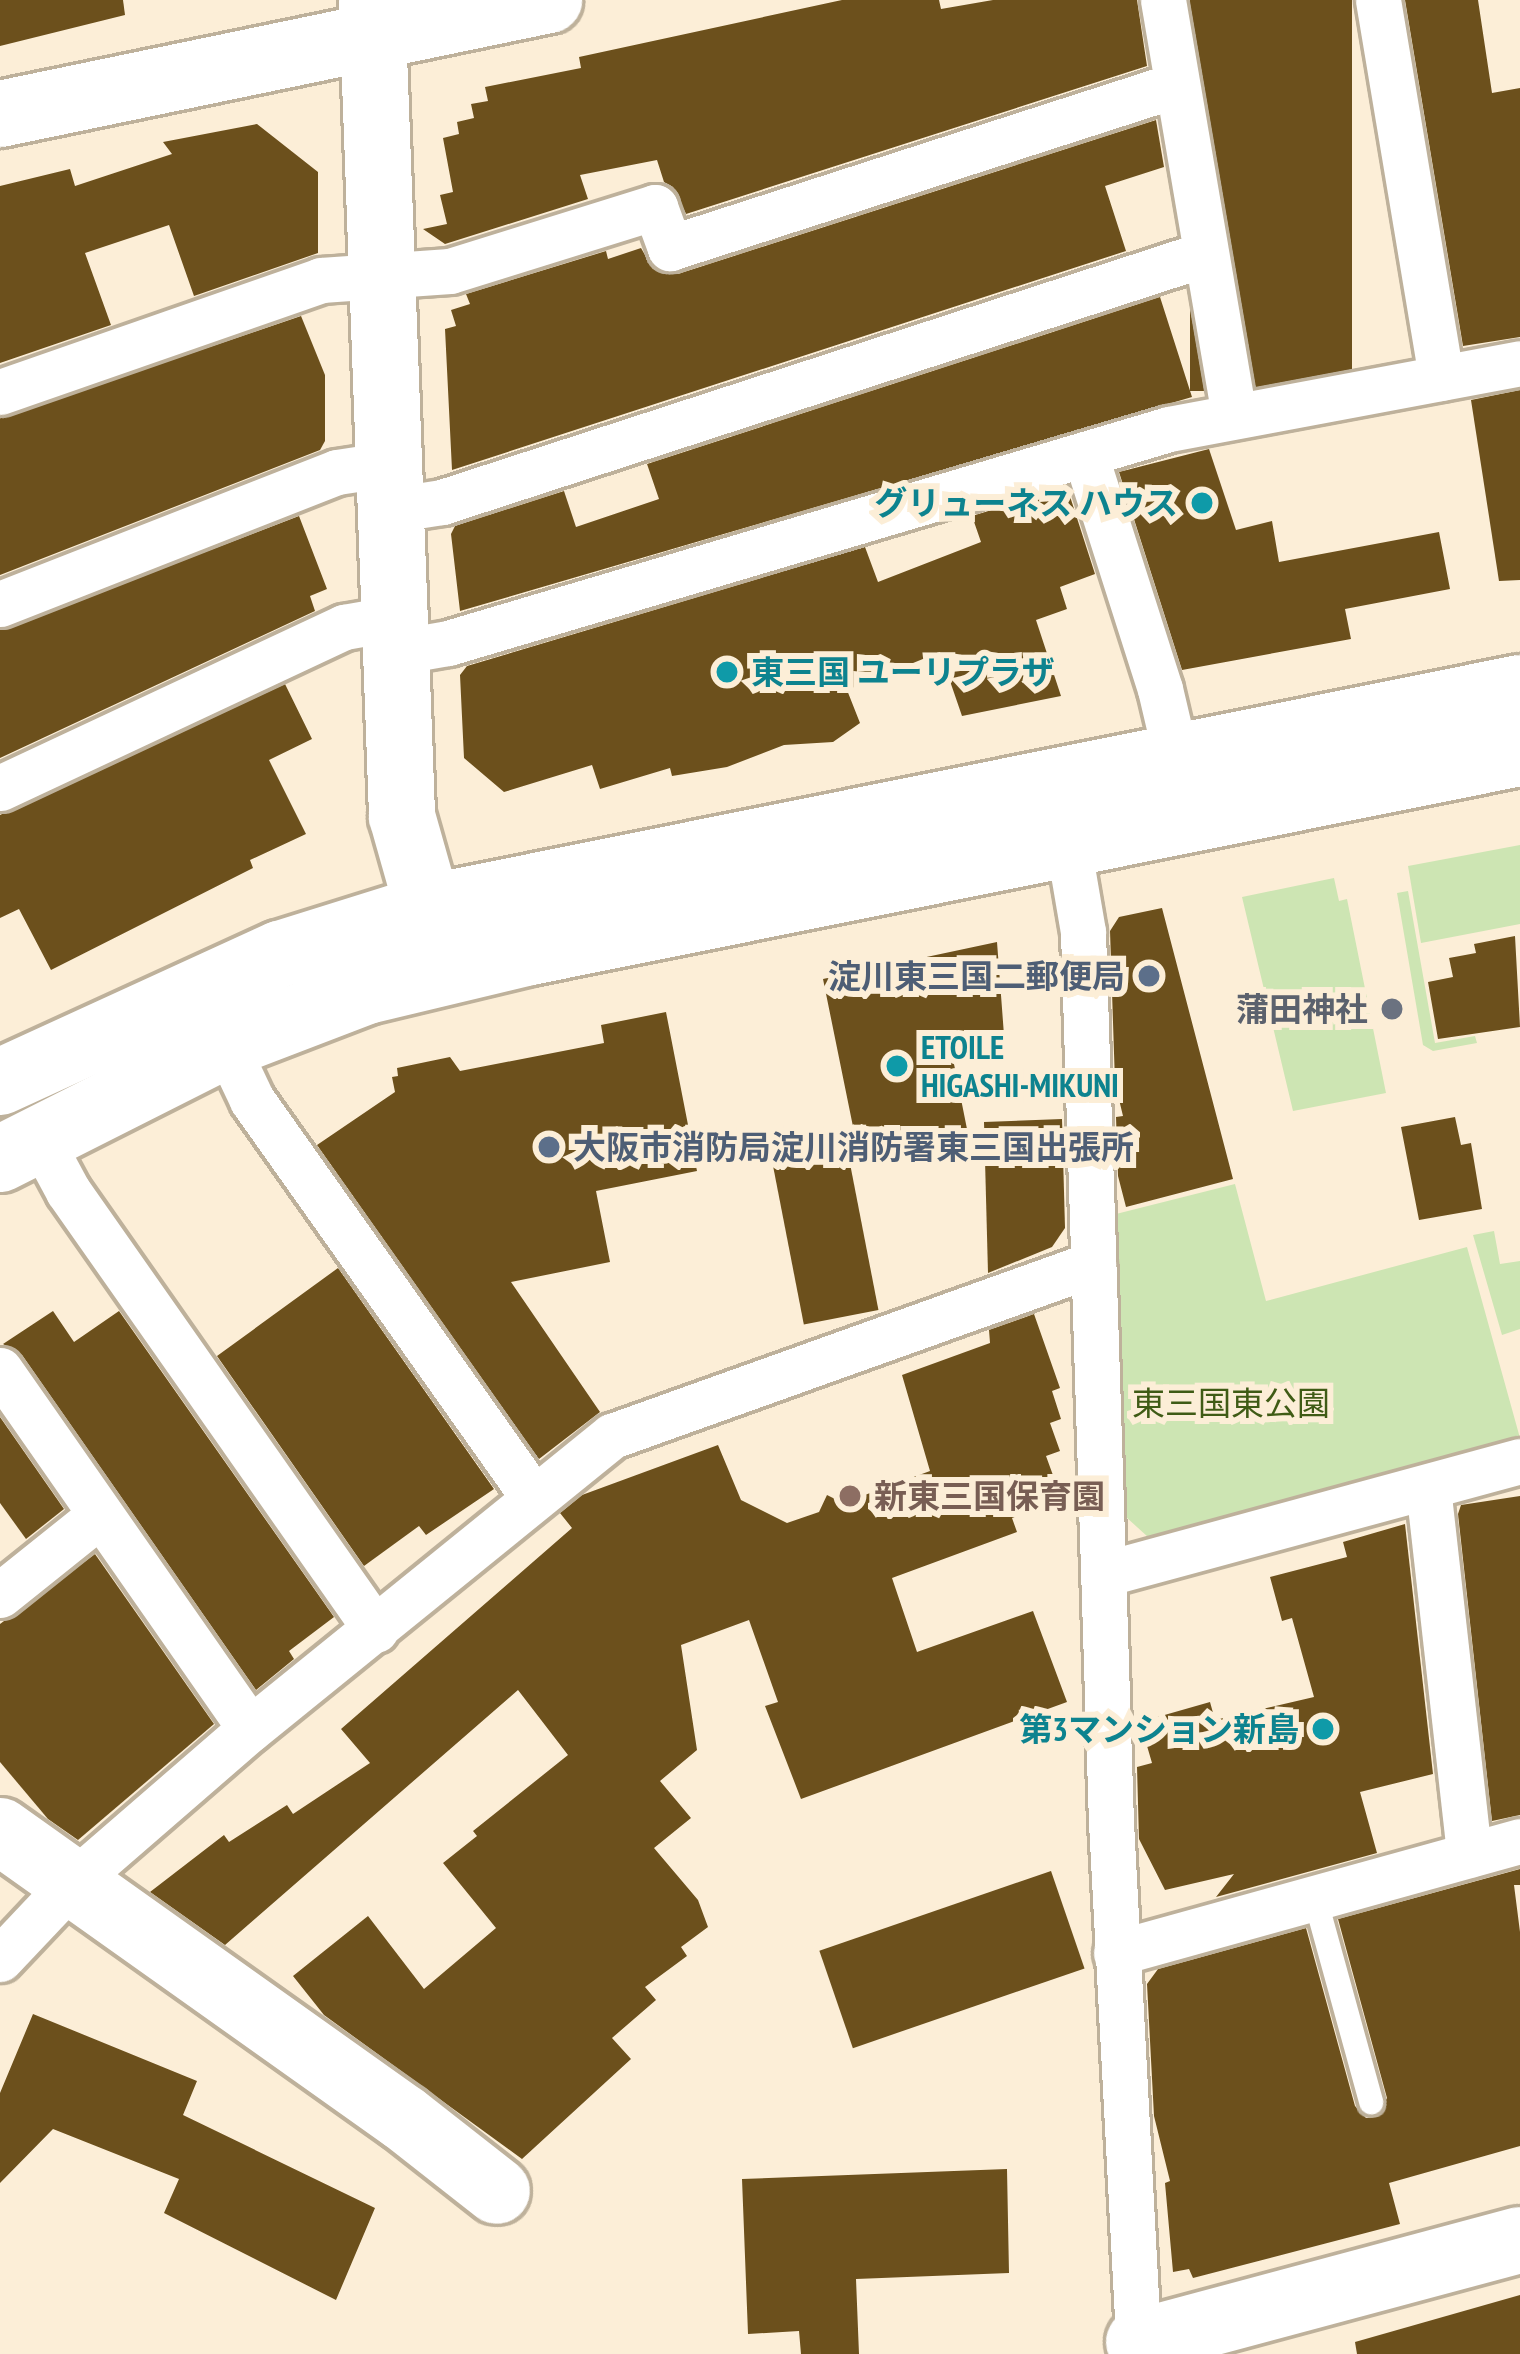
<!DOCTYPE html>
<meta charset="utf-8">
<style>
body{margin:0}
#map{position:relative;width:1520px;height:2354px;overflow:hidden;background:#fceed7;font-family:"PT Sans Narrow","Noto Sans JP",sans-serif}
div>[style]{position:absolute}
.green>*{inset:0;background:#cde5b3}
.building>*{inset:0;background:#6c501c;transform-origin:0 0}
.roads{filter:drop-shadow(3px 0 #beb19b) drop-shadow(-3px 0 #beb19b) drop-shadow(0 3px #beb19b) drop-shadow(0 -3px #beb19b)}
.lane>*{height:24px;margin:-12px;padding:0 12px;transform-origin:12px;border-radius:12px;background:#fff}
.street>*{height:45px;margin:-22.5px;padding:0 22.5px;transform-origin:22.5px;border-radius:22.5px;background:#fff}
.secondary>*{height:66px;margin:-33px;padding:0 33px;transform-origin:33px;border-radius:33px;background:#fff}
.dots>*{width:33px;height:33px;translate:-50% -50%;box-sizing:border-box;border:6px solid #fceed7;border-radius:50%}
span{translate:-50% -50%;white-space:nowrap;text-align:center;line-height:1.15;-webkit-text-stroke:12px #fceed7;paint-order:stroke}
.culture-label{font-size:33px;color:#0d838f;font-weight:700}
.right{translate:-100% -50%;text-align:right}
.left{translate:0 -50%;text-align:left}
.service-label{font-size:33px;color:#4e5e75;font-weight:700}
.worship-label{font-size:33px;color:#5b616d;font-weight:700}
.park-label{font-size:33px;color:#3f5b15}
.education-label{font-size:33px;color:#785e54;font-weight:700}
</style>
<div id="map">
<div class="green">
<i style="clip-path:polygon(1520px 845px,1520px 924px,1421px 943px,1408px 866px)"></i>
<i style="clip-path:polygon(1334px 878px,1339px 901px,1347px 899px,1386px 1093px,1293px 1111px,1242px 897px)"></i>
<i style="clip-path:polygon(1408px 891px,1435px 1043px,1475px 1036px,1477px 1043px,1433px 1051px,1423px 1045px,1397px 893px)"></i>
<i style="clip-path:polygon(1235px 1184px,1266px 1301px,1467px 1247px,1520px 1438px,1148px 1537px,1126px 1517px,1116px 1214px)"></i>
<i style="clip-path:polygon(1494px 1231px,1500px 1264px,1520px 1261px,1520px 1329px,1502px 1335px,1473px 1235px)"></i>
</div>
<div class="building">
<i style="clip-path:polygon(0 0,123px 0,125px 15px,0 46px)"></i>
<i style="clip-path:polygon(842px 0,939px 0,941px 9px,993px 0,1137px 0,1147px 66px,686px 214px,673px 187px,664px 182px,657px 160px,580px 175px,588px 199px,445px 244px,423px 229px,447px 224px,440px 195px,453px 192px,443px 138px,459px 134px,457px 122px,474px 118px,471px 104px,488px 101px,485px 87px,581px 68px,579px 57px)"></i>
<i style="left:1190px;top:0;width:162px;height:391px"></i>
<i style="clip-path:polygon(1405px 0,1478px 0,1492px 93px,1520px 88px,1520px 337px,1463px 346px)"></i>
<i style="clip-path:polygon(1156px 120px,1164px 167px,1105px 186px,1126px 251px,452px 470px,445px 329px,456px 326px,451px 310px,470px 304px,466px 294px,606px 251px,608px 259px,641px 248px,653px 269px,678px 274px)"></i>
<i style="clip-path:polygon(257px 124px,318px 172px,318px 253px,194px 296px,169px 225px,85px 253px,111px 325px,0 363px,0 186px,70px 169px,75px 186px,172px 154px,163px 142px)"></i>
<i style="clip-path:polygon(1160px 297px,1192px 397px,460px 611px,451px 534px,455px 526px,564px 491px,576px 527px,659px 499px,647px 464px)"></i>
<i style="clip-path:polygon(301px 316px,325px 375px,325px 441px,320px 450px,0 575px,0 418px)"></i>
<i style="clip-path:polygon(1520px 390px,1520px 580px,1499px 581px,1471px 400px)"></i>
<i style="clip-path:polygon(1209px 449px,1236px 530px,1272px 521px,1279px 562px,1439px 532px,1450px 589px,1345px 609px,1351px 639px,1182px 670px,1119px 472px)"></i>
<i style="clip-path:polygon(1067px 487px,1095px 574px,1060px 587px,1067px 609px,1036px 620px,1061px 696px,962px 716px,940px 652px,847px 690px,860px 723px,833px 742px,784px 745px,727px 767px,672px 776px,670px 768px,600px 789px,592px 765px,504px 792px,464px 758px,460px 675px,467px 666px,865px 547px,878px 582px,981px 542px,972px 516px)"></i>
<i style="clip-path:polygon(299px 516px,327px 589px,310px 596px,315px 611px,0 758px,0 630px)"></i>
<i style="clip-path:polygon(285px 684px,312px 739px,269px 760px,306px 834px,250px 860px,253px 868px,51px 970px,19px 909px,0 918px,0 815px)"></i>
<i style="clip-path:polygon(1162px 908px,1233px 1179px,1126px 1207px,1118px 1176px,1116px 1117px,1123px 1116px,1115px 1083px,1110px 931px,1119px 917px)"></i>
<i style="clip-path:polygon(1515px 936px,1520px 1027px,1438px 1039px,1428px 982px,1453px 977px,1449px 958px,1476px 953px,1474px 944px)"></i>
<i style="clip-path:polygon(997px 942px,1004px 1035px,953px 1037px,951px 1049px,969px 1139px,860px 1161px,823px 979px)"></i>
<i style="clip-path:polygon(666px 1012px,697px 1171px,596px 1191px,610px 1262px,511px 1282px,600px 1412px,539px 1459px,317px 1145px,395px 1092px,392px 1077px,398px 1076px,397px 1068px,450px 1057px,460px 1071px,604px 1043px,601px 1025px)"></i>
<i style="clip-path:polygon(1455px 1117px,1461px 1145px,1471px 1143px,1482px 1209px,1419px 1220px,1401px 1127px)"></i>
<i style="clip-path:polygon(1062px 1119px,1065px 1228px,1052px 1247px,988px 1273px,984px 1122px)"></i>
<i style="left:846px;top:1143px;width:170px;height:76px;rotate:79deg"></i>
<i style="clip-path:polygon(338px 1268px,494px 1489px,426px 1535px,419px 1526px,364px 1566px,217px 1356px)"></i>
<i style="clip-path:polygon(53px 1311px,74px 1342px,119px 1311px,334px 1617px,289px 1651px,294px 1659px,256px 1690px,22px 1355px,3px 1344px)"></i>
<i style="clip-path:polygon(1034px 1314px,1060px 1388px,1052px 1391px,1061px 1419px,1050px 1423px,1060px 1451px,1046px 1456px,1062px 1500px,1012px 1518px,1017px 1532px,892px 1578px,917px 1652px,1033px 1611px,1067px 1702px,801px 1799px,765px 1706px,778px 1702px,749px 1620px,681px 1645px,697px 1750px,660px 1781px,691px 1818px,654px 1848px,698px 1900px,708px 1927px,681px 1947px,687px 1956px,645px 1987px,656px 2000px,612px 2038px,631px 2059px,522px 2159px,324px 2015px,293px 1976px,368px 1916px,424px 1989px,496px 1928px,443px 1863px,477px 1836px,473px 1831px,568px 1755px,518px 1690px,225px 1945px,150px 1892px,224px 1835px,229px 1842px,287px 1805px,293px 1814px,370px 1763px,341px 1729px,572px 1528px,560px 1513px,582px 1495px,718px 1445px,741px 1500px,787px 1523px,819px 1512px,827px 1495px,843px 1503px,930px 1471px,902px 1375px,990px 1343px,989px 1330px)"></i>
<i style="clip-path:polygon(0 1417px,64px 1509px,26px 1539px,0 1503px)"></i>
<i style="clip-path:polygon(1520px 1496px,1520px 1815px,1492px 1821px,1458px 1514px,1461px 1505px)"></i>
<i style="clip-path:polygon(1405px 1524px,1433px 1774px,1360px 1792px,1377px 1853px,1216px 1897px,1234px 1874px,1165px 1890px,1139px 1839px,1137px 1767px,1152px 1763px,1140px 1722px,1210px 1702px,1215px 1720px,1314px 1697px,1292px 1618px,1282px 1621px,1270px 1577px,1347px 1557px,1343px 1542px)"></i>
<i style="clip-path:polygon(95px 1554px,214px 1724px,78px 1840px,48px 1819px,0 1762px,0 1624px)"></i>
<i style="clip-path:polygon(1520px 1869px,1520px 1885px,1514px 1885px,1520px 1932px,1520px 2146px,1389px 2183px,1400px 2224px,1193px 2278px,1189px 2269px,1173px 2272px,1165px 2183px,1170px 2181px,1154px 2116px,1147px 1984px,1158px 1969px,1306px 1928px,1355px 2106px,1366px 2118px,1376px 2117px,1387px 2098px,1338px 1919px)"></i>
<i style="left:1051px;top:1871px;width:103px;height:245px;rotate:71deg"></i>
<i style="clip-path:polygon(33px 2014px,197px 2081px,183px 2115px,375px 2208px,336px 2300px,164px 2213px,179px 2179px,53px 2129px,0 2183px,0 2093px)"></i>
<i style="clip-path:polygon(1007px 2169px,1009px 2273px,856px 2279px,859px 2354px,801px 2354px,799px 2331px,748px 2334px,742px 2179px)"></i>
<i style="clip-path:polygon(1520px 2295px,1520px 2354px,1357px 2354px,1355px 2342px)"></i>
</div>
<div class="roads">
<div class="lane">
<i style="left:1315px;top:1898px;width:212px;rotate:74.6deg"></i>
</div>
<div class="street">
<i style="left:1163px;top:0;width:422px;rotate:80.3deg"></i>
<i style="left:1378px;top:0;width:383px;rotate:80.5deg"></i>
<i style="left:0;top:392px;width:340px;rotate:-19.2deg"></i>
<i style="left:321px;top:280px;width:129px;rotate:-4deg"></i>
<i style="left:450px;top:271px;width:215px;rotate:-17.3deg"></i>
<i style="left:655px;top:207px;width:44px;rotate:69.9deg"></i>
<i style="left:670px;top:248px;width:532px;rotate:-17.86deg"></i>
<i style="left:1085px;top:454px;width:247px;rotate:72.3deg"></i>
<i style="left:1160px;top:689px;width:70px;rotate:76.8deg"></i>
<i style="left:390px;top:510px;width:53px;rotate:-8.7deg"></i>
<i style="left:442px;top:502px;width:802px;rotate:-18.01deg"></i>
<i style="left:0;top:604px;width:362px;rotate:-21.4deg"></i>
<i style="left:337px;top:472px;width:53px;rotate:-8.7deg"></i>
<i style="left:396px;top:652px;width:53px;rotate:-9.8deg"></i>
<i style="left:448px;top:643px;width:752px;rotate:-16.53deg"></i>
<i style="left:1169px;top:429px;width:357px;rotate:-10.6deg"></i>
<i style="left:0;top:788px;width:380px;rotate:-25.1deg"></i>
<i style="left:344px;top:627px;width:52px;rotate:-10deg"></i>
<i style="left:1068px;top:844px;width:89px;rotate:80.3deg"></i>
<i style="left:1083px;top:932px;width:890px;rotate:88.2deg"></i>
<i style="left:1111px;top:1822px;width:533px;rotate:86.99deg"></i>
<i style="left:226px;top:1045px;width:61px;rotate:64.7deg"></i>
<i style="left:252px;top:1100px;width:488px;rotate:54.7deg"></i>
<i style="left:40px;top:1139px;width:59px;rotate:61.7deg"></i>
<i style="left:68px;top:1191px;width:536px;rotate:54.95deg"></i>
<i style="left:0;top:1370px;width:437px;rotate:55.1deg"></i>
<i style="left:1428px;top:1487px;width:370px;rotate:83.6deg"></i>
<i style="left:1104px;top:1574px;width:431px;rotate:-15.2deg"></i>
<i style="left:0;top:1595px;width:128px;rotate:-38.7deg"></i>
<i style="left:1116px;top:1953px;width:419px;rotate:-15.5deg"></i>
<i style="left:0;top:1959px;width:103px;rotate:-46.6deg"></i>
<i style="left:71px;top:1884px;width:237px;rotate:-40.9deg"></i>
<i style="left:250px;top:1729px;width:466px;rotate:-39deg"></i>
<i style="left:612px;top:1436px;width:511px;rotate:-19.68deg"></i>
</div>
<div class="secondary">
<i style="left:372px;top:0;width:817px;rotate:87.89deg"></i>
<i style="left:402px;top:816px;width:139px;rotate:74.2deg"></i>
<i style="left:0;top:114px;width:561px;rotate:-11.73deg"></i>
<i style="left:0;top:1082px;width:308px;rotate:-24.6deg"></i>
<i style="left:280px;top:954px;width:154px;rotate:-17.4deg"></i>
<i style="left:427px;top:908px;width:1115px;rotate:-11.38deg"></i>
<i style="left:0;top:1159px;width:253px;rotate:-26.8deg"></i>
<i style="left:226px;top:1045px;width:151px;rotate:-21deg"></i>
<i style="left:367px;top:991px;width:168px;rotate:-13.5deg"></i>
<i style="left:530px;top:952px;width:1010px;rotate:-11.37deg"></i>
<i style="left:0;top:1831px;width:496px;rotate:35.4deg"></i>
<i style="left:404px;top:2118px;width:118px;rotate:38.1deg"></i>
<i style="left:1139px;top:2342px;width:394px;rotate:-15deg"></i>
</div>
</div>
<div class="dots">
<i style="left:1202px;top:503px;background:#0f9aa8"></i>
<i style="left:727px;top:672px;background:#0f9aa8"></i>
<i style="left:1149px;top:976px;background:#5c6f8a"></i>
<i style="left:1392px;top:1009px;background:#6b7280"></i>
<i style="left:897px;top:1066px;background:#0f9aa8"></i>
<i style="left:549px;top:1147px;background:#5c6f8a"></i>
<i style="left:850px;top:1496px;background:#8d6e63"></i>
<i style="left:1323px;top:1729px;background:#0f9aa8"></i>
</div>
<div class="culture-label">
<span class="right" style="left:1178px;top:503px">グリューネス ハウス</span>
<span class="left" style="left:751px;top:672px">東三国 ユーリプラザ</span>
<span class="left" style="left:921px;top:1066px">ETOILE<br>HIGASHI-MIKUNI</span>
<span class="right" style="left:1299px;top:1729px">第3マンション新島</span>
</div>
<div class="service-label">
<span class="right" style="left:1125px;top:976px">淀川東三国二郵便局</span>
<span class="left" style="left:573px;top:1147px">大阪市消防局淀川消防署東三国出張所</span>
</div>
<div class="worship-label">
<span class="right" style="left:1368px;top:1009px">蒲田神社</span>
</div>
<div class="park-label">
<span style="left:1231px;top:1403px">東三国東公園</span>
</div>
<div class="education-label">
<span class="left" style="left:874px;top:1496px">新東三国保育園</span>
</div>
</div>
